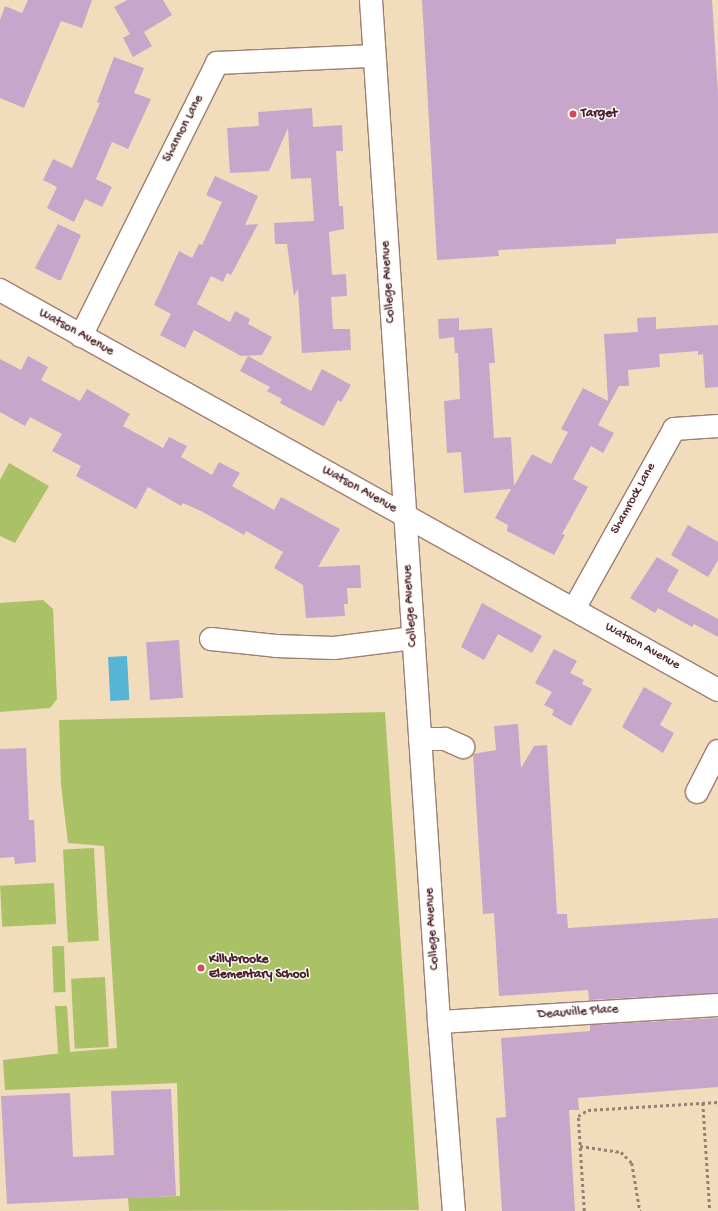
<!DOCTYPE html>
<style>
body{margin:0}
#map{position:relative;width:718px;height:1211px;overflow:hidden;background:#f1ddbc;font-family:"Gochi Hand",sans-serif}
div>[style]{position:absolute}
.green>*{inset:0;background:#abc166;transform-origin:0 0}
.water>*{inset:0;background:#56b4d4;transform-origin:0 0}
.building>*{inset:0;background:#c8a6cc;transform-origin:0 0}
.path>*{height:2.5px;margin-top:-1.25px;transform-origin:0;background:repeating-linear-gradient(90deg,#9e7e74 0 3px,transparent 0 6px)}
.roads{filter:drop-shadow(1px 0 #9e7e74) drop-shadow(-1px 0 #9e7e74) drop-shadow(0 1px #9e7e74) drop-shadow(0 -1px #9e7e74)}
.minor>*{height:22px;margin:-11px;padding:0 11px;transform-origin:11px;border-radius:11px;background:#fff}
.dots>*{width:11px;height:11px;translate:-50% -50%;box-sizing:border-box;border:2px solid #fdfcf7;border-radius:50%}
span{translate:-50% -50%;white-space:nowrap;text-align:center;line-height:1.15;-webkit-text-stroke:3px #fdfcf7;paint-order:stroke}
.poi-label{font-size:13px;color:#4a1f2b;font-weight:700}
.left{translate:0 -50%;text-align:left}
.street-label{font-size:13px;color:#4a1f2b}
</style>
<div id="map">
<div class="green">
<i style="clip-path:polygon(9px 463px,49px 486px,15px 543px,0 536px,0 480px)"></i>
<i style="clip-path:polygon(43px 600px,53px 609px,57px 699px,50px 708px,0 712px,0 603px)"></i>
<i style="clip-path:polygon(385px 712px,419px 1210px,129px 1211px,128px 1198px,180px 1196px,177px 1083px,5px 1090px,3px 1060px,62px 1053px,58px 1053px,55px 1006px,67px 1006px,70px 1052px,117px 1048px,104px 846px,68px 843px,61px 785px,59px 720px)"></i>
<i style="left:94px;top:848px;width:93px;height:31px;rotate:87deg"></i>
<i style="left:54px;top:883px;width:41px;height:54px;rotate:87deg"></i>
<i style="left:64px;top:946px;width:46px;height:12px;rotate:88deg"></i>
<i style="left:105px;top:977px;width:70px;height:34px;rotate:87deg"></i>
</div>
<div class="water">
<i style="left:127px;top:656px;width:44px;height:19px;rotate:87deg"></i>
</div>
<div class="building">
<i style="clip-path:polygon(28px 0,92px 0,82px 28px,61px 21px,24px 108px,0 98px,0 20px,5px 6px,22px 13px)"></i>
<i style="clip-path:polygon(127px 0,163px 0,172px 15px,144px 32px,152px 46px,133px 57px,123px 38px,130px 34px,114px 7px)"></i>
<i style="clip-path:polygon(422px 0,712px 0,718px 93px,718px 233px,616px 239px,616px 244px,498px 250px,499px 256px,437px 260px)"></i>
<i style="clip-path:polygon(114px 57px,144px 68px,134px 93px,151px 99px,128px 149px,112px 142px,96px 179px,112px 187px,102px 207px,85px 199px,74px 222px,47px 208px,57px 187px,43px 180px,53px 159px,72px 168px,100px 103px,97px 102px)"></i>
<i style="clip-path:polygon(312px 108px,313px 127px,342px 125px,343px 151px,336px 151px,339px 206px,343px 206px,344px 229px,329px 232px,332px 275px,346px 274px,347px 296px,331px 297px,333px 329px,350px 329px,351px 350px,302px 353px,298px 289px,294px 296px,287px 244px,275px 244px,274px 223px,314px 221px,311px 178px,291px 179px,288px 128px,269px 171px,230px 173px,227px 128px,259px 126px,258px 112px)"></i>
<i style="clip-path:polygon(215px 176px,258px 196px,245px 225px,258px 224px,231px 275px,227px 273px,223px 282px,211px 276px,197px 304px,230px 322px,235px 311px,250px 319px,248px 324px,272px 337px,262px 355px,241px 356px,194px 330px,185px 348px,160px 335px,171px 314px,154px 305px,179px 251px,192px 258px,199px 244px,202px 245px,222px 202px,206px 195px)"></i>
<i style="clip-path:polygon(58px 224px,81px 235px,61px 280px,58px 280px,35px 268px)"></i>
<i style="clip-path:polygon(656px 317px,656px 329px,718px 325px,718px 387px,705px 388px,703px 354px,698px 355px,698px 351px,659px 354px,660px 367px,628px 370px,629px 386px,619px 386px,598px 425px,614px 433px,603px 453px,591px 446px,573px 479px,588px 487px,562px 534px,565px 535px,554px 555px,507px 531px,508px 525px,495px 518px,511px 489px,464px 493px,461px 452px,447px 453px,444px 401px,460px 399px,458px 353px,455px 353px,454px 337px,439px 339px,438px 319px,459px 318px,459px 330px,492px 328px,495px 363px,489px 363px,494px 438px,511px 437px,514px 486px,532px 454px,551px 464px,568px 432px,561px 429px,583px 388px,608px 401px,604px 334px,638px 332px,637px 318px)"></i>
<i style="clip-path:polygon(28px 356px,48px 367px,41px 380px,80px 401px,87px 389px,130px 414px,123px 426px,163px 448px,169px 437px,187px 446px,181px 457px,212px 475px,219px 462px,240px 473px,232px 486px,274px 510px,281px 497px,340px 529px,318px 567px,360px 565px,361px 588px,347px 588px,348px 604px,344px 604px,345px 616px,306px 618px,303px 585px,274px 568px,283px 552px,246px 531px,244px 535px,201px 511px,183px 503px,181px 506px,148px 487px,136px 509px,76px 476px,81px 466px,52px 451px,62px 434px,30px 417px,25px 426px,0 412px,0 359px,21px 370px)"></i>
<i style="clip-path:polygon(248px 356px,311px 391px,322px 369px,351px 385px,341px 402px,338px 400px,324px 426px,321px 425px,280px 403px,282px 399px,267px 391px,270px 387px,240px 371px)"></i>
<i style="clip-path:polygon(688px 525px,718px 542px,718px 560px,708px 577px,671px 555px)"></i>
<i style="clip-path:polygon(657px 557px,679px 570px,667px 591px,718px 619px,718px 637px,694px 624px,692px 627px,658px 608px,655px 613px,630px 598px)"></i>
<i style="clip-path:polygon(482px 603px,542px 636px,532px 653px,498px 634px,484px 660px,461px 647px)"></i>
<i style="left:179px;top:640px;width:58px;height:33px;rotate:86deg"></i>
<i style="clip-path:polygon(554px 649px,577px 661px,570px 673px,584px 680px,582px 684px,592px 689px,571px 726px,552px 715px,554px 710px,544px 705px,552px 692px,535px 683px)"></i>
<i style="clip-path:polygon(644px 687px,672px 703px,660px 725px,674px 733px,663px 753px,622px 727px)"></i>
<i style="clip-path:polygon(518px 724px,521px 768px,534px 746px,547px 745px,557px 914px,567px 914px,568px 928px,718px 918px,718px 993px,589px 1000px,588px 990px,499px 996px,494px 913px,483px 914px,473px 754px,496px 750px,494px 726px)"></i>
<i style="clip-path:polygon(26px 748px,29px 820px,34px 820px,36px 862px,15px 864px,14px 857px,0 858px,0 749px)"></i>
<i style="clip-path:polygon(718px 1018px,718px 1087px,578px 1098px,579px 1110px,569px 1110px,575px 1211px,502px 1211px,496px 1118px,506px 1117px,501px 1038px,590px 1031px,590px 1025px)"></i>
<i style="clip-path:polygon(171px 1089px,176px 1196px,7px 1204px,1px 1096px,70px 1093px,73px 1157px,114px 1155px,111px 1091px)"></i>
</div>
<div class="path">
<i style="left:703px;top:1103px;width:108px;rotate:86.3deg"></i>
<i style="left:580px;top:1146px;width:41px;rotate:8.3deg"></i>
<i style="left:621px;top:1152px;width:16px;rotate:45deg"></i>
<i style="left:632px;top:1163px;width:49px;rotate:80.5deg"></i>
<i style="left:584px;top:1211px;width:95px;rotate:-93.6deg"></i>
<i style="left:578px;top:1116px;width:12px;rotate:-31deg"></i>
<i style="left:588px;top:1110px;width:130px;rotate:-3.5deg"></i>
</div>
<div class="roads">
<div class="minor">
<i style="left:371px;top:0;width:1024px;rotate:86.19deg"></i>
<i style="left:439px;top:1022px;width:190px;rotate:85.5deg"></i>
<i style="left:0;top:290px;width:822px;rotate:29.12deg"></i>
<i style="left:81px;top:336px;width:305px;rotate:-63.5deg"></i>
<i style="left:217px;top:63px;width:157px;rotate:-2.6deg"></i>
<i style="left:574px;top:609px;width:206px;rotate:-60.9deg"></i>
<i style="left:674px;top:429px;width:44px;rotate:-3.9deg"></i>
<i style="left:211px;top:639px;width:65px;rotate:6.1deg"></i>
<i style="left:276px;top:646px;width:58px;rotate:2deg"></i>
<i style="left:334px;top:648px;width:80px;rotate:-7.2deg"></i>
<i style="left:420px;top:739px;width:25px"></i>
<i style="left:445px;top:739px;width:20px;rotate:24deg"></i>
<i style="left:697px;top:792px;width:46px;rotate:-62.9deg"></i>
<i style="left:439px;top:1022px;width:280px;rotate:-3.5deg"></i>
</div>
</div>
<div class="dots">
<i style="left:573px;top:114px;background:#d1495b"></i>
<i style="left:201px;top:968px;background:#d1495b"></i>
</div>
<div class="poi-label">
<span class="left" style="left:581px;top:114px">Target</span>
<span class="left" style="left:209px;top:968px">Killybrooke<br>Elementary School</span>
</div>
<div class="street-label">
<span style="left:184px;top:129px;rotate:-63deg">Shannon Lane</span>
<span style="left:389px;top:282px;rotate:-94deg">College Avenue</span>
<span style="left:76px;top:333px;rotate:29deg">Watson Avenue</span>
<span style="left:359px;top:490px;rotate:29deg">Watson Avenue</span>
<span style="left:634px;top:499px;rotate:-61deg">Shamrock Lane</span>
<span style="left:411px;top:606px;rotate:-94deg">College Avenue</span>
<span style="left:642px;top:647px;rotate:29deg">Watson Avenue</span>
<span style="left:433px;top:929px;rotate:-94deg">College Avenue</span>
<span style="left:578px;top:1013px;rotate:-4deg">Deauville Place</span>
</div>
</div>
